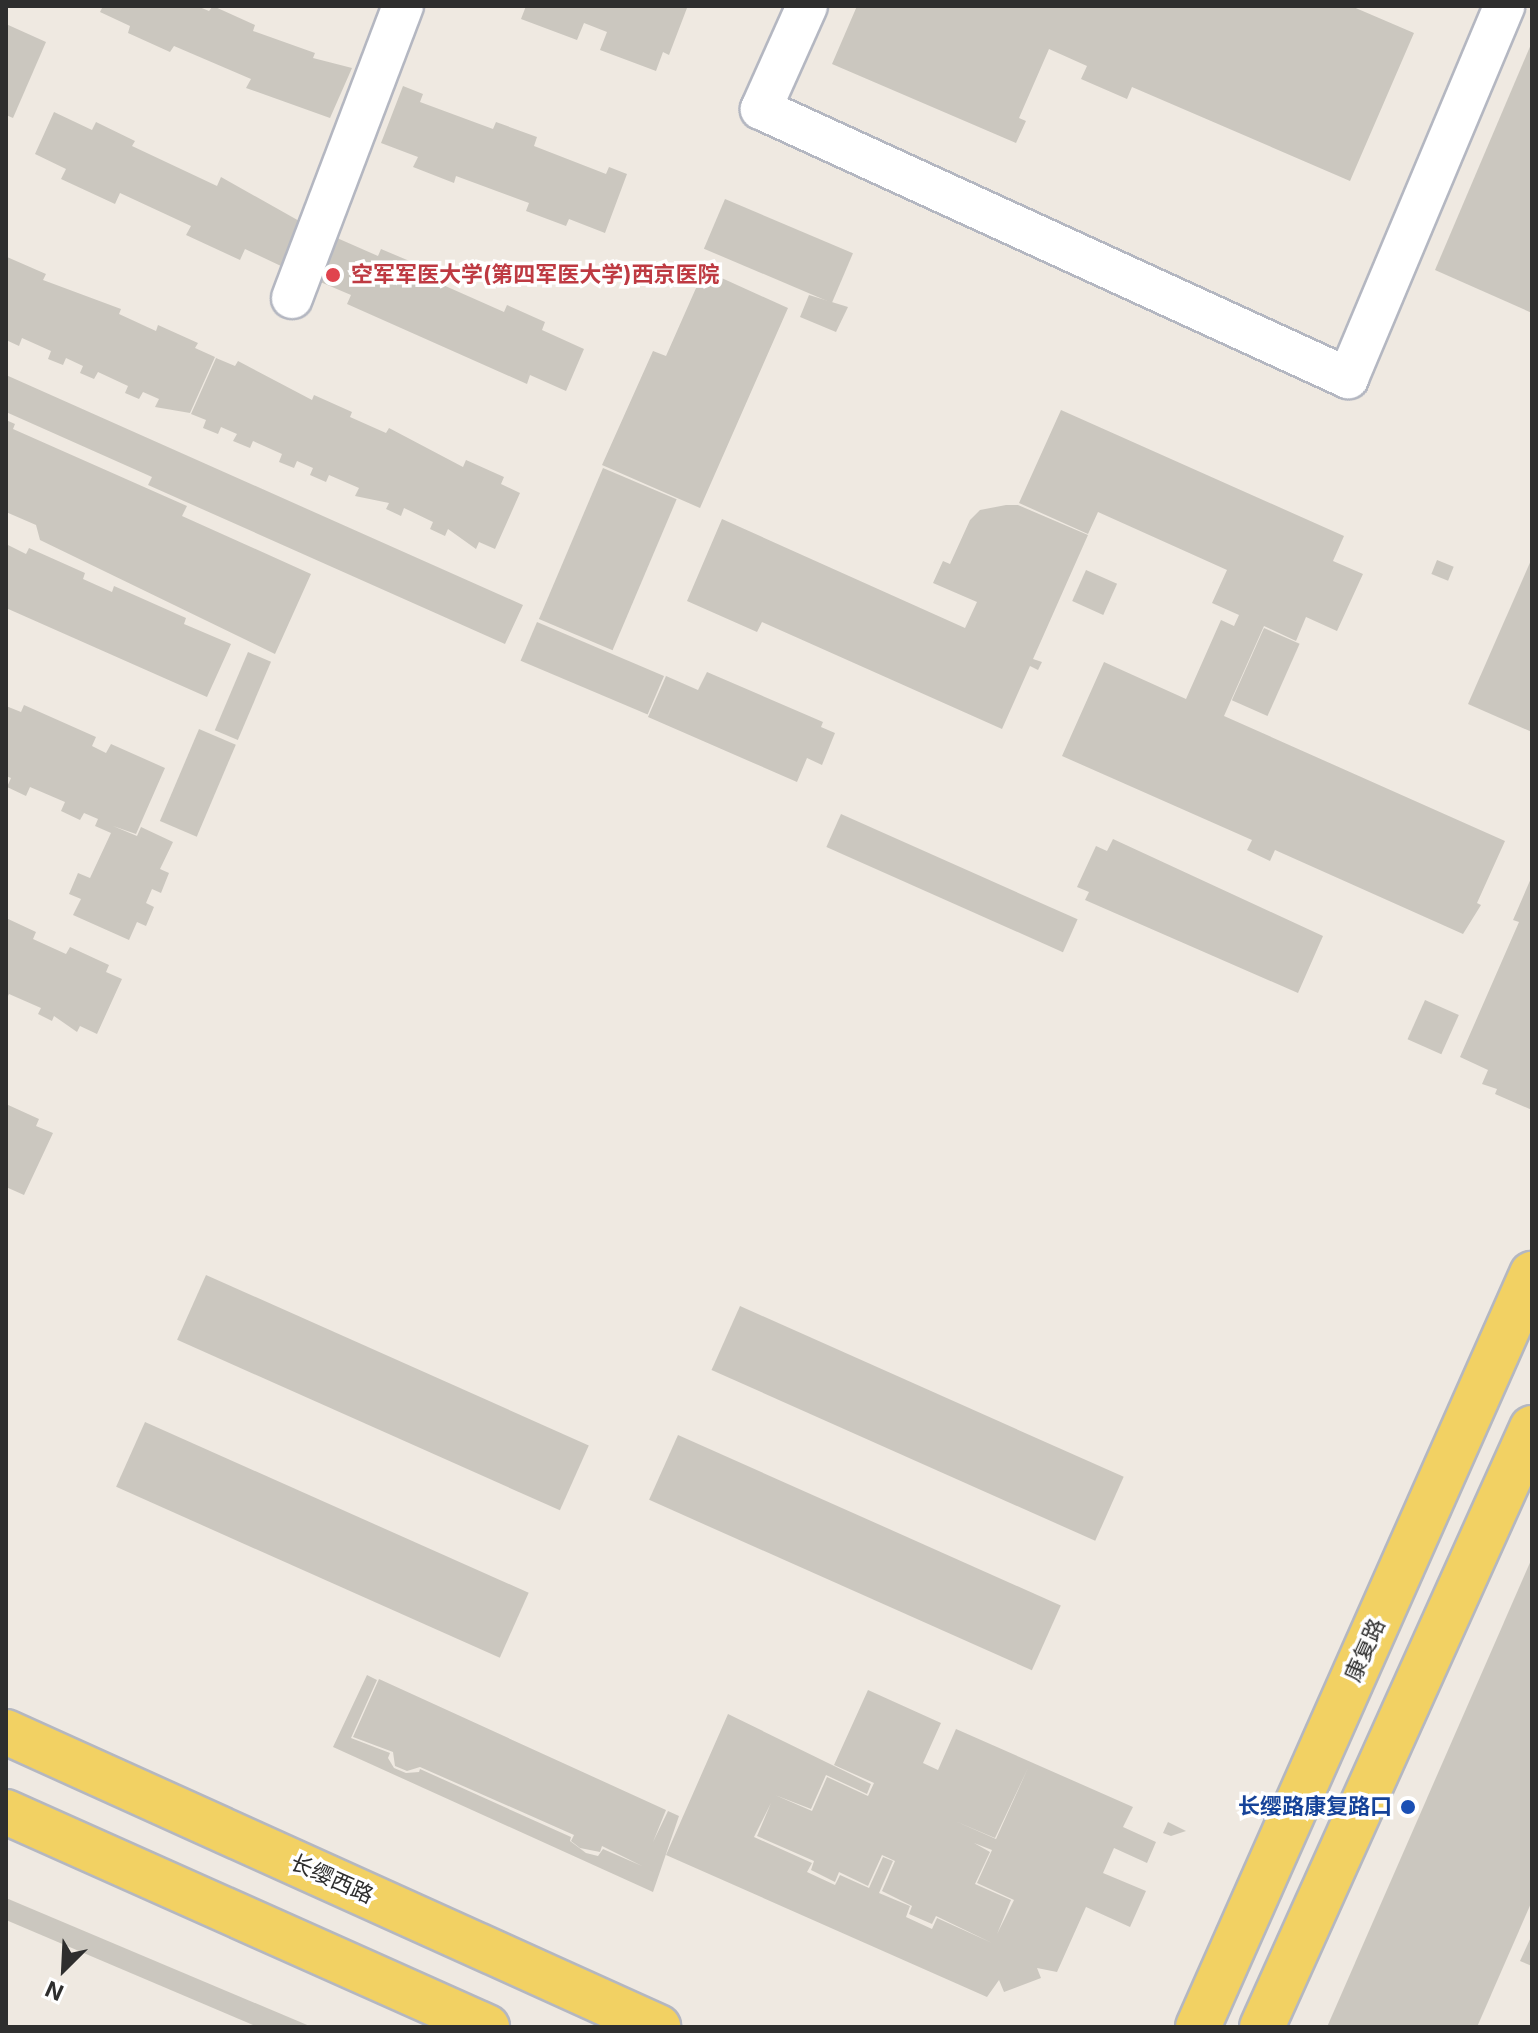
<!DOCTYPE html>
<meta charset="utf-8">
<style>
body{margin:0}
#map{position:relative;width:1538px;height:2033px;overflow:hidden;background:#efe9e1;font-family:Inter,"Noto Sans SC",sans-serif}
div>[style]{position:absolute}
.building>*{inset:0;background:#cbc7bf;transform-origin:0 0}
.roads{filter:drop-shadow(2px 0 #b4b7c1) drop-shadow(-2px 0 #b4b7c1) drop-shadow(0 2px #b4b7c1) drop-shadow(0 -2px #b4b7c1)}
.minor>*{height:40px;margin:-20px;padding:0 20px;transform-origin:20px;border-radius:20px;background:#fff}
.major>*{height:44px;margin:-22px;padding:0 22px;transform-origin:22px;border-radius:22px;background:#f2d163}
.dots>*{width:22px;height:22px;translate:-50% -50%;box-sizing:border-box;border:4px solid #fff;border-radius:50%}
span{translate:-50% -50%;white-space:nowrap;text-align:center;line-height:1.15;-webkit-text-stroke:7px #fff;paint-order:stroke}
.health-label{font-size:22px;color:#be3a42;font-weight:700}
.left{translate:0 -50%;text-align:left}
.street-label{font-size:22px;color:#2e2e2e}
.transit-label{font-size:22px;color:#164399;font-weight:700}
.right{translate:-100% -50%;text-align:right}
.frame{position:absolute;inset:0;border:8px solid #2e2e2e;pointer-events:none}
.north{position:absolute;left:24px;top:1929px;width:80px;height:80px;-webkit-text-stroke:6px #fff;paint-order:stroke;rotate:204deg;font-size:22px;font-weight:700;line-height:32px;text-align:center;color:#2e2e2e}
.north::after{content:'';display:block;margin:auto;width:28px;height:36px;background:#2e2e2e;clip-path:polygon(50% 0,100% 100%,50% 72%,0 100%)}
</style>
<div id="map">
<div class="building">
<i style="clip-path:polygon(103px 6px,197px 6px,209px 11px,213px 6px,255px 25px,253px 31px,315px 53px,313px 58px,352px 68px,330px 118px,246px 88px,251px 79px,174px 46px,170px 52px,128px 33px,130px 26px,100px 12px)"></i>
<i style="clip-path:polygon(526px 6px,682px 6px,687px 8px,669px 55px,663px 52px,656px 71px,600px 50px,607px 32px,584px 23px,577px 40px,521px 19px)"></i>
<i style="clip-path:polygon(857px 6px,1351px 6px,1414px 33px,1350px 181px,1132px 87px,1127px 99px,1081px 79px,1087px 66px,1049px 49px,1019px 118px,1026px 121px,1016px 143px,832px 64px)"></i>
<i style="clip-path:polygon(6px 24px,46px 42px,13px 118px,6px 115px)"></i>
<i style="clip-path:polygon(1532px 42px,1532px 313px,1435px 270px)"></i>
<i style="clip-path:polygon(403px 86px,423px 94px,420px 102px,493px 129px,496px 122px,537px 137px,534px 146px,606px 174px,609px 167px,627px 174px,605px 233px,569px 219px,566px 226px,526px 211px,529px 203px,456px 176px,454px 183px,413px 167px,418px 157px,381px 143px)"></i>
<i style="clip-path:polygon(54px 112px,92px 130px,96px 122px,135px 141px,132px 146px,217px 186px,221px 177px,301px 222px,281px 266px,245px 249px,240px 260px,186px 235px,191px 226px,120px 193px,115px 204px,61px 179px,66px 169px,35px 154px)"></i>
<i style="left:725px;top:199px;width:139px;height:54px;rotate:23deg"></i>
<i style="clip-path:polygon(337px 238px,378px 256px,381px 249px,419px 265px,416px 273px,504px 312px,507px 305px,545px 322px,542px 330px,584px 349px,566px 391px,530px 375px,527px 384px,347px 304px,351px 295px,318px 281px)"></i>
<i style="clip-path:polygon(7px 257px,46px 274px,43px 280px,121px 309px,119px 314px,156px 331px,158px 325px,198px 343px,195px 348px,215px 357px,190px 413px,155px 407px,159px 399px,143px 392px,139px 399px,125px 393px,128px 386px,98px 372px,94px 379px,80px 373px,83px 366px,66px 358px,63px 365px,48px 359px,51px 351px,22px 338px,19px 346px,6px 340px)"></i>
<i style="clip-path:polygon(704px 270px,788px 308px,700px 508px,602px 465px,653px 351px,666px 356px)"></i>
<i style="clip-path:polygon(809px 295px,848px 307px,836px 332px,800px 317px)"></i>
<i style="clip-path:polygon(216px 358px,235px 366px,238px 361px,312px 400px,314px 395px,352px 412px,350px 417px,386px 433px,389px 428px,463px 467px,466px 460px,504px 477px,501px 484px,520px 493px,495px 549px,479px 542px,476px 549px,448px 529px,445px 536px,430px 529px,433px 522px,404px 508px,401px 516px,386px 509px,389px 503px,355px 496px,359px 488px,329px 475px,326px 482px,310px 475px,313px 468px,297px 461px,294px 468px,279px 462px,282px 454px,253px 441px,250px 448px,233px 441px,237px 434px,221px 427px,218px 434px,203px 428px,206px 420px,191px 414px)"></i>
<i style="clip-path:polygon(6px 375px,523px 605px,505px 644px,148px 485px,152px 477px,6px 412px)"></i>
<i style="clip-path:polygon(1061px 410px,1344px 536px,1333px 561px,1363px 574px,1337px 631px,1306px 617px,1296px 641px,1264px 626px,1224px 716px,1505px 841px,1477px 903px,1481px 905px,1463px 934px,1275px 850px,1270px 861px,1247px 850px,1252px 840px,1062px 756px,1104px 662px,1186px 699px,1221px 620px,1234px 626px,1239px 615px,1212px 603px,1227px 570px,1098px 512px,1088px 534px,1019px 503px)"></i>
<i style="clip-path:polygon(6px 420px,15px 424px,13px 429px,187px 506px,182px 516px,311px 574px,275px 654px,40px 540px,36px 525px,6px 512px)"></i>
<i style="left:603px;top:468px;width:80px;height:164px;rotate:23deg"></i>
<i style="clip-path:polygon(1006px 505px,1018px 505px,1088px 535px,1033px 659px,1042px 662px,1038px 670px,1030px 666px,1002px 729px,762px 622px,757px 632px,687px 601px,722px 519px,965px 628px,977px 602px,933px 583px,943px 561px,950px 564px,970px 520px,980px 510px)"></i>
<i style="clip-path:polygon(6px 544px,26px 554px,29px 548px,85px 573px,83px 579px,112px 592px,114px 586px,186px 618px,184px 624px,231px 644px,207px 697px,6px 608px)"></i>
<i style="clip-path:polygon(1532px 558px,1532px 732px,1468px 704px)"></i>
<i style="left:1437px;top:560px;width:18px;height:15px;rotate:22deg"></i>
<i style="left:1086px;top:570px;width:34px;height:34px;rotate:24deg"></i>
<i style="left:537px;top:622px;width:138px;height:42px;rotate:23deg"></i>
<i style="left:1264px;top:628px;width:39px;height:79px;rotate:24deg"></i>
<i style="left:248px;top:652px;width:25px;height:85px;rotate:23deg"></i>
<i style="clip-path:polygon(707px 672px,823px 722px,821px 727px,835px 733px,822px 765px,807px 758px,797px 782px,648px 717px,666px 676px,698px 690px)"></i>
<i style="clip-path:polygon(24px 705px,96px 737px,92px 746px,106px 753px,111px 744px,165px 768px,136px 834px,113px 826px,137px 836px,141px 827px,173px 842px,160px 869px,169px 873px,161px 893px,152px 889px,146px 903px,154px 907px,146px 926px,137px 922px,129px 940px,73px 915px,81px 899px,69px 894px,78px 873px,90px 878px,111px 833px,95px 826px,98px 819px,84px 813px,80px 820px,61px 811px,65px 802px,30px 787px,26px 796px,7px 787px,11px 778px,6px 776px,6px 706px,21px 712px)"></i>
<i style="left:199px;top:729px;width:40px;height:100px;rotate:23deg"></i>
<i style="left:841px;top:814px;width:259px;height:36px;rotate:24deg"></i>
<i style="clip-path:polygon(1113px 839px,1323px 936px,1298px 993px,1085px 900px,1089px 892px,1077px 887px,1096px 846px,1107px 851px)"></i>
<i style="clip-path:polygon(1532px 876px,1532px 1110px,1495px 1094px,1497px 1089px,1482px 1084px,1488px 1070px,1460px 1057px,1519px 922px,1513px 920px)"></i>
<i style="clip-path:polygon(6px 918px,36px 932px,33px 939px,66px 954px,70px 947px,109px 965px,106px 972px,122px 979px,97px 1034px,80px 1026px,77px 1032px,54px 1016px,52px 1021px,38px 1014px,41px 1008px,9px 994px,6px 1000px)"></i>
<i style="left:1425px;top:1000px;width:37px;height:43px;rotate:24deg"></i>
<i style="clip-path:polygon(6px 1104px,39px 1119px,36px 1126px,53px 1133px,24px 1195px,6px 1187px)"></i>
<i style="left:206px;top:1275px;width:419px;height:71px;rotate:24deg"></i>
<i style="left:740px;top:1306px;width:420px;height:70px;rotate:24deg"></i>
<i style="left:145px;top:1422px;width:420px;height:71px;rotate:24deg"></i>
<i style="left:678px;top:1435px;width:419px;height:71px;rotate:24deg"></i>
<i style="clip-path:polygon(1532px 1558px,1532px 1901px,1477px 2027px,1327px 2027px)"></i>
<i style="clip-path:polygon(367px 1675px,377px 1680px,351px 1738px,390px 1753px,388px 1758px,394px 1768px,406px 1773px,419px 1772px,420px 1769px,571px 1837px,570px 1841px,586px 1853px,598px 1856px,603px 1849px,642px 1866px,602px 1846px,600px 1852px,580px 1848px,571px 1841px,574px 1835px,420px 1767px,407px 1771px,395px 1766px,393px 1752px,353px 1737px,379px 1679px,666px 1810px,653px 1842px,668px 1811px,679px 1816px,653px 1892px,333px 1747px)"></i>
<i style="clip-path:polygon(evenodd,868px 1690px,941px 1723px,923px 1763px,938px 1770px,956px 1729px,1133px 1807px,1123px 1827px,1156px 1842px,1147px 1863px,1114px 1848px,1103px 1873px,1146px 1891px,1130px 1927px,1086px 1907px,1057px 1972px,1037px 1968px,1041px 1978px,1004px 1992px,999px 1980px,987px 1997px,666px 1855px,728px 1714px,871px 1784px,867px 1794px,826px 1775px,811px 1809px,775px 1795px,812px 1811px,827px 1777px,868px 1796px,874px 1783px,834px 1765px,868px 1690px,1028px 1768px,996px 1839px,955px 1821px,995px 1838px,1028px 1768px,868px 1690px,771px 1803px,757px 1836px,814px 1861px,811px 1870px,835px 1882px,839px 1872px,868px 1886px,882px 1855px,895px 1861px,882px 1891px,912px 1906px,909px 1914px,932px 1924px,936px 1916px,992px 1943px,937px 1918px,932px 1929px,906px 1917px,910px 1906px,879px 1893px,893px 1861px,883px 1857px,869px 1888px,840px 1875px,835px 1885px,807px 1872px,812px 1863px,754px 1837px,771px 1803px,868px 1690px,974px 1843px,992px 1850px,977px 1883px,1014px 1900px,997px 1934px,1011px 1900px,975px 1884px,990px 1852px,974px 1843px)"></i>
<i style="clip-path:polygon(1168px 1822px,1186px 1831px,1171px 1836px,1163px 1833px)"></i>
<i style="clip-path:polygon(6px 1898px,312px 2027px,258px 2027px,6px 1920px)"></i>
<i style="clip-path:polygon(1532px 1935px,1532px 1966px,1520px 1961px)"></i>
</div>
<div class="roads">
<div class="minor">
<i style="left:807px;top:6px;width:113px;rotate:114.1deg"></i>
<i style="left:761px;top:109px;width:646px;rotate:24.62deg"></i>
<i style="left:1348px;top:378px;width:403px;rotate:-67.2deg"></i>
<i style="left:292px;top:298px;width:312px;rotate:-69.2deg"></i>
</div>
<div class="major">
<i style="left:6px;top:1732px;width:716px;rotate:24.34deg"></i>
<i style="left:6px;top:1812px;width:527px;rotate:24.08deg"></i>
<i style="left:1198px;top:2027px;width:824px;rotate:-66.08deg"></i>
<i style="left:1262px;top:2027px;width:657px;rotate:-65.74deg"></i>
</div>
</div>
<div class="dots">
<i style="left:333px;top:275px;background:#e0444e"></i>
<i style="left:1408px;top:1807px;background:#1a4fb4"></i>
</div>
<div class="health-label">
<span class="left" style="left:351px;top:275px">空军军医大学(第四军医大学)西京医院</span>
</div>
<div class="street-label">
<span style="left:1365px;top:1650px;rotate:-66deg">康复路</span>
<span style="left:332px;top:1879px;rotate:24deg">长缨西路</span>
</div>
<div class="transit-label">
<span class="right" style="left:1392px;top:1807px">长缨路康复路口</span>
</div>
<div class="frame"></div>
<div class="north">N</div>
</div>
